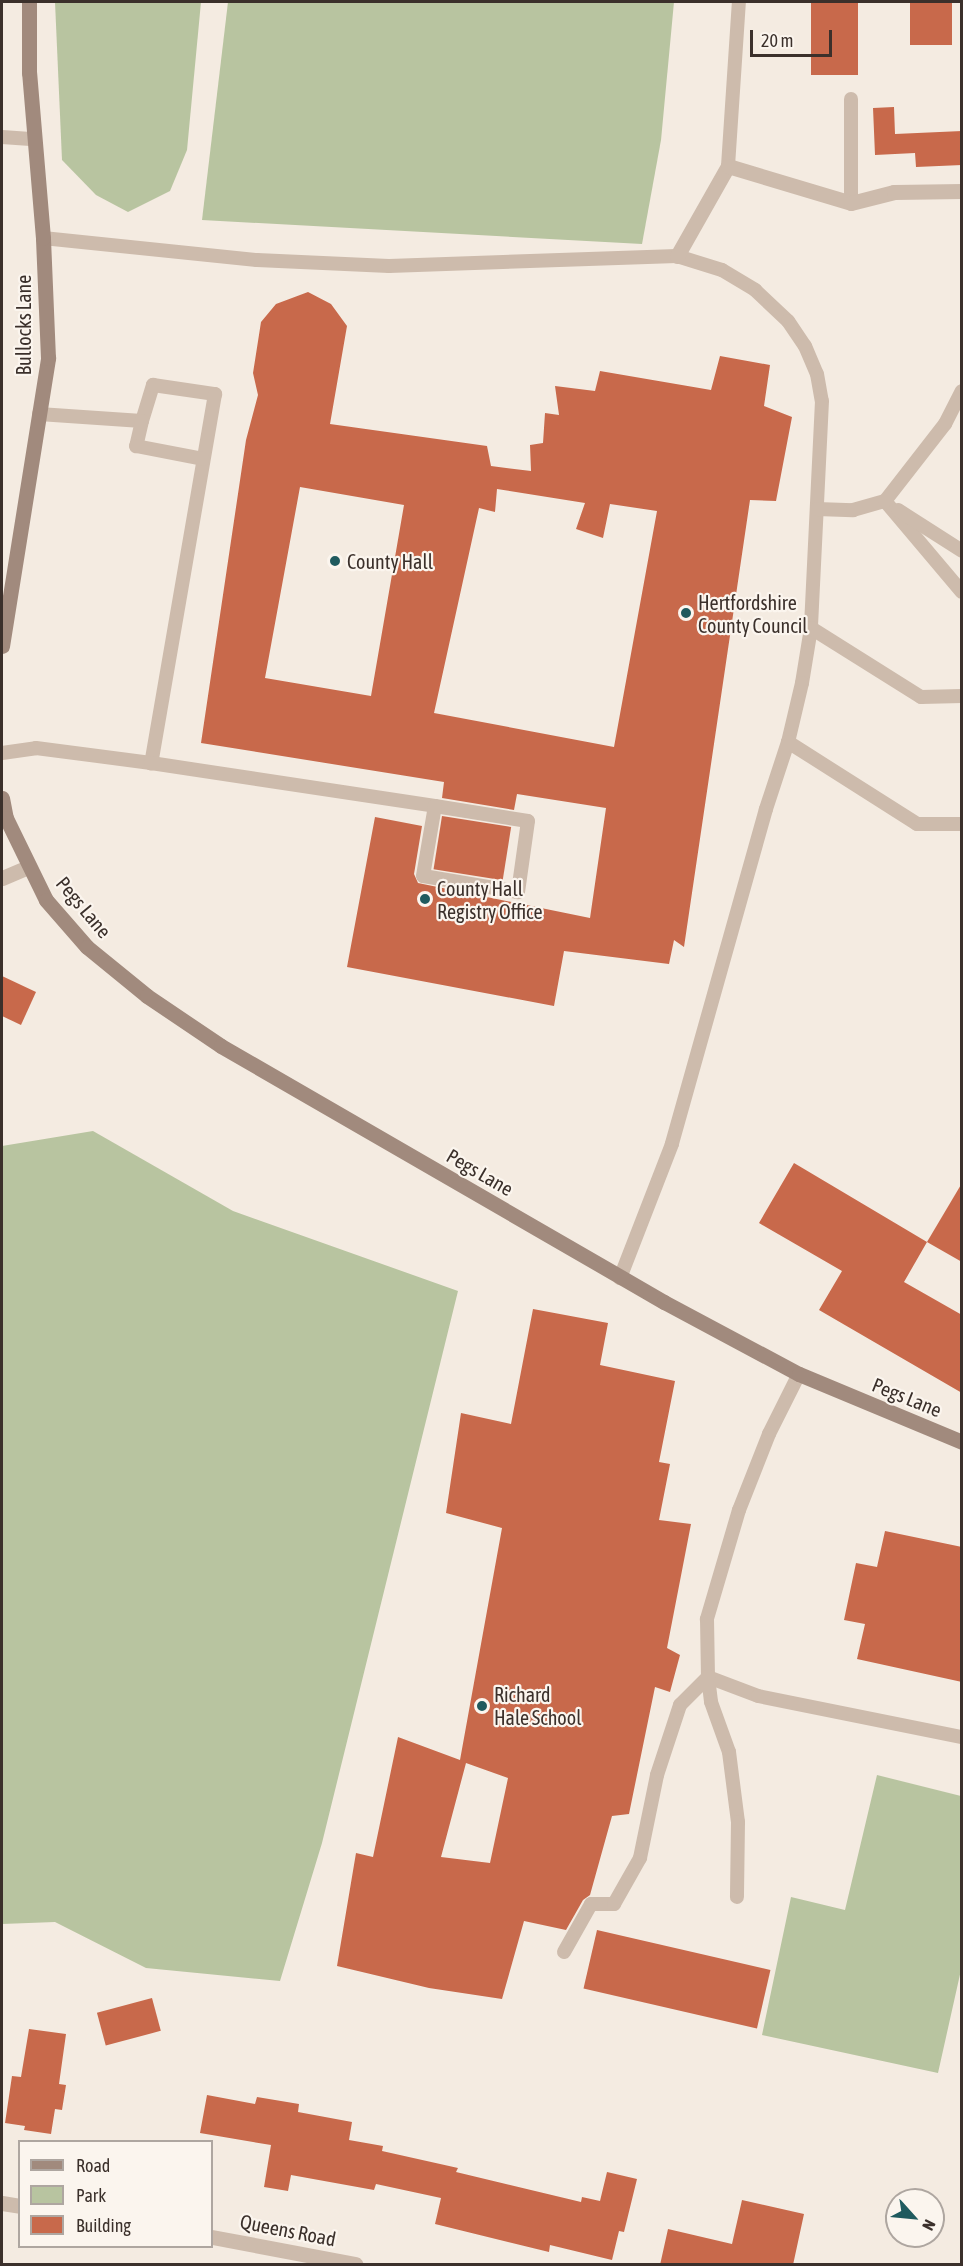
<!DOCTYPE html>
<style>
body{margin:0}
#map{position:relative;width:963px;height:2266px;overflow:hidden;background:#f4ebe1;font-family:"Asap Condensed",sans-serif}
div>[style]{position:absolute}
.green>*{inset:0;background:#b8c4a0}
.building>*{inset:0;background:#c8694b;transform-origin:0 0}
.lane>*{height:14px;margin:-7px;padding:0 7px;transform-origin:7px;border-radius:7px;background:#cdbbac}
.street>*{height:15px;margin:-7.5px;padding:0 7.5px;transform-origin:7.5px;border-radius:7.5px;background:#cdbbac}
.secondary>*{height:15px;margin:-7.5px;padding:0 7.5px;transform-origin:7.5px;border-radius:7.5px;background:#a18a7d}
.dots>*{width:16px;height:16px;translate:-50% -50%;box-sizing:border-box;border:3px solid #fbf5ee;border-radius:50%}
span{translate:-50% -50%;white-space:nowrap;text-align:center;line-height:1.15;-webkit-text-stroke:4.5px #fbf5ee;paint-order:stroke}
.street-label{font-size:20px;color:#3b302b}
.poi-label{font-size:20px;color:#3b302b}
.left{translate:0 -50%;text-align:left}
.frame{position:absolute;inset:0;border:3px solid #3b302b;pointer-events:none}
.legend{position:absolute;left:18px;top:2140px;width:195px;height:108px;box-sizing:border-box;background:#fbf5ee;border:2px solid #aea6a0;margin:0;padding:8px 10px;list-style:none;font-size:18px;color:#3b302b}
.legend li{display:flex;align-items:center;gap:12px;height:30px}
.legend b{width:30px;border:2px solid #aea6a0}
.north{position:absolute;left:885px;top:2188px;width:60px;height:60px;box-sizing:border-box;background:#fbf5ee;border:2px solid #aea6a0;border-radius:50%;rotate:117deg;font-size:16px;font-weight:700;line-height:24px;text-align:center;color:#3b302b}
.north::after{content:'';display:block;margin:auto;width:21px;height:27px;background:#1f5a5e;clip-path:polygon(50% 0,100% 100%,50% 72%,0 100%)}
.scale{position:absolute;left:750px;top:30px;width:82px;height:27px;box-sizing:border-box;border:3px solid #3b302b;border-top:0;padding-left:8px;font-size:18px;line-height:21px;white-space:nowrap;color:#3b302b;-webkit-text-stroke:4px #fbf5ee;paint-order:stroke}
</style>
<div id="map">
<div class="green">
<i style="clip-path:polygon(55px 2px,201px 2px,187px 150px,170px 191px,128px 212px,96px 195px,62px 160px)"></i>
<i style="clip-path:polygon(228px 2px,674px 2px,661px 140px,642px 244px,202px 220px)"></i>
<i style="clip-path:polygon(93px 1131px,233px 1211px,458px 1291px,322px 1843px,280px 1981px,146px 1968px,55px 1922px,2px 1924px,2px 1146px)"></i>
<i style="clip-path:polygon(877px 1775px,961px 1796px,961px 1970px,938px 2073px,762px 2035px,791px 1897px,845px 1910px)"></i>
</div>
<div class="building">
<i style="left:811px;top:2px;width:47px;height:73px"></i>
<i style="left:910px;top:2px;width:42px;height:43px"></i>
<i style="clip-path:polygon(894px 107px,895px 134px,962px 131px,962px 165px,916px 167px,915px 153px,875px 155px,873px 108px)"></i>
<i style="clip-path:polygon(evenodd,308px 292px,331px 304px,347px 326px,330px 424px,487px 446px,491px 466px,531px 471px,530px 445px,543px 443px,545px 413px,559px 415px,555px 386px,595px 391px,600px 371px,711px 390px,720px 356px,770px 365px,764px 406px,792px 417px,776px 501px,750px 500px,684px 947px,674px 940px,669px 964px,564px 951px,554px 1006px,347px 967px,375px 817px,422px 826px,414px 874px,418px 883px,590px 918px,606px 808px,517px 794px,514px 810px,442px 798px,444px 782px,201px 743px,246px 440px,258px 395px,253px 373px,261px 322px,276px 304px,308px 292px,300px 487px,404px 505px,371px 696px,265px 678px,300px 487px,308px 292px,497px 489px,585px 503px,576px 529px,603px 538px,610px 504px,657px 511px,614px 747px,434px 713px,479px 508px,495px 512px,497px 489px)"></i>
<i style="left:442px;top:816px;width:70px;height:54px;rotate:9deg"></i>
<i style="clip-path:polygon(2px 976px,36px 992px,21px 1025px,2px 1016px)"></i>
<i style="clip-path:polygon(794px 1163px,927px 1242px,904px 1282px,962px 1315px,962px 1393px,819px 1310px,842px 1271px,759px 1223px)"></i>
<i style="clip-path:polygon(962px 1183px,962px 1262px,927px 1242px)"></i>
<i style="clip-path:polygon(evenodd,533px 1309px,608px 1323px,600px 1365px,675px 1381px,659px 1462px,670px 1464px,659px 1520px,691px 1524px,667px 1648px,680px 1655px,670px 1692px,655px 1687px,629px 1814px,612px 1816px,590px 1895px,583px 1900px,566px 1930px,524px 1921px,502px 1999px,429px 1988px,337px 1966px,356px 1853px,373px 1857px,398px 1737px,460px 1760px,502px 1528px,446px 1513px,461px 1413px,511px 1424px,533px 1309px,466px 1763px,508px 1778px,490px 1863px,441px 1857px,466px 1763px)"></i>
<i style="clip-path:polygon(885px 1531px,962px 1547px,962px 1682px,857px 1659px,865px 1624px,844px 1620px,856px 1563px,877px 1567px)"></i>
<i style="left:597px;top:1930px;width:178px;height:60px;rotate:13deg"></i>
<i style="left:152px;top:1998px;width:34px;height:57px;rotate:75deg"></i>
<i style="clip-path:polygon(29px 2029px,66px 2034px,59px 2084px,66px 2085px,62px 2110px,55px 2109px,51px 2134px,24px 2130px,25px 2126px,5px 2123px,12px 2076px,21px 2077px)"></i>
<i style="clip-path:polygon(207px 2095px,255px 2104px,257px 2097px,299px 2104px,298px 2112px,352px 2122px,349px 2140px,383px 2146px,382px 2151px,458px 2168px,456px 2172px,581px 2202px,582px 2197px,600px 2201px,607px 2172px,637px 2179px,624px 2232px,619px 2231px,612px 2260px,550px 2245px,549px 2252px,435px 2224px,441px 2198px,376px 2184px,374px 2190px,291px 2175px,288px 2191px,264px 2187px,271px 2145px,200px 2133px)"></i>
<i style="clip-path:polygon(742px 2200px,804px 2214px,793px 2265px,660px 2265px,668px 2229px,732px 2244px)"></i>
</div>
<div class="lane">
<i style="left:2px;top:137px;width:32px;rotate:4deg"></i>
<i style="left:728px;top:166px;width:164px;rotate:-86.2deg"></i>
<i style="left:851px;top:203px;width:104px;rotate:-90deg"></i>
<i style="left:43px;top:238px;width:215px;rotate:5.9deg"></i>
<i style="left:257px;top:260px;width:132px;rotate:2.6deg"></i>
<i style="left:389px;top:266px;width:288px;rotate:-2deg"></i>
<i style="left:677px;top:256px;width:47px;rotate:17.3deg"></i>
<i style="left:722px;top:270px;width:39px;rotate:31deg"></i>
<i style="left:755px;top:290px;width:45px;rotate:43.2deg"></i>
<i style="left:788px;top:321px;width:30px;rotate:56deg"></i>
<i style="left:805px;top:346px;width:30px;rotate:67deg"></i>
<i style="left:817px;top:374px;width:27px;rotate:80deg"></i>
<i style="left:822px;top:401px;width:227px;rotate:92.8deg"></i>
<i style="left:811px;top:628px;width:56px;rotate:99.3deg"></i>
<i style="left:802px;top:683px;width:61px;rotate:103.3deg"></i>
<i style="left:788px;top:742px;width:71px;rotate:108.2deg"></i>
<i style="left:766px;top:809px;width:348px;rotate:105.7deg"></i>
<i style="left:672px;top:1144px;width:144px;rotate:111.2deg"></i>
<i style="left:39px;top:414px;width:103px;rotate:3.9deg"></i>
<i style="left:142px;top:421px;width:38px;rotate:-73deg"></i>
<i style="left:153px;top:385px;width:63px;rotate:8.3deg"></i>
<i style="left:215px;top:394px;width:375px;rotate:99.8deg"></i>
<i style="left:142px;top:421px;width:26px;rotate:103deg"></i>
<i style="left:136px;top:446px;width:68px;rotate:11deg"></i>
<i style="left:885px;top:501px;width:119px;rotate:49.8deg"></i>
<i style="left:817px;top:509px;width:36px;rotate:2deg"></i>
<i style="left:853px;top:510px;width:33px;rotate:-16deg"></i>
<i style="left:885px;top:501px;width:98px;rotate:-52.1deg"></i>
<i style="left:945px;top:424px;width:37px;rotate:-63deg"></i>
<i style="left:898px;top:510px;width:76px;rotate:32.6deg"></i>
<i style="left:811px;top:628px;width:130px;rotate:32.1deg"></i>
<i style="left:921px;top:697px;width:41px;rotate:-1.4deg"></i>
<i style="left:788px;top:742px;width:153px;rotate:32.4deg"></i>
<i style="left:917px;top:824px;width:45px"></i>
<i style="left:2px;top:753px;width:34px;rotate:-8deg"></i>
<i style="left:36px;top:748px;width:116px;rotate:7.4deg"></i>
<i style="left:151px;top:763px;width:287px;rotate:8.6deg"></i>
<i style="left:435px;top:806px;width:94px;rotate:9.2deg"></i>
<i style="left:528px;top:821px;width:72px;rotate:98deg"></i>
<i style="left:518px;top:892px;width:96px;rotate:-170.4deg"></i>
<i style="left:423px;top:876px;width:71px;rotate:-80.3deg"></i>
<i style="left:799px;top:1374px;width:67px;rotate:116.6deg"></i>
<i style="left:769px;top:1434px;width:82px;rotate:111.5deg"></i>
<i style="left:739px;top:1510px;width:114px;rotate:106.4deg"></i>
<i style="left:707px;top:1619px;width:58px;rotate:89deg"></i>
<i style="left:708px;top:1677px;width:53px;rotate:20.8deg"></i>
<i style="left:758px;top:1696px;width:208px;rotate:11.4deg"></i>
<i style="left:708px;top:1677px;width:25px;rotate:83deg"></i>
<i style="left:711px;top:1702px;width:53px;rotate:70.2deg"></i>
<i style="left:729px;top:1752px;width:71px;rotate:82.7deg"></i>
<i style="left:738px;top:1822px;width:75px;rotate:90.8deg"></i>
<i style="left:564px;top:1952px;width:55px;rotate:-60.6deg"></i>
<i style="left:591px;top:1904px;width:23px"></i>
<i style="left:614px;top:1904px;width:53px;rotate:-60.5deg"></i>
<i style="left:640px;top:1858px;width:85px;rotate:-78.4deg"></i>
<i style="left:657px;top:1775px;width:74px;rotate:-71.8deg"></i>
<i style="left:680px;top:1705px;width:40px;rotate:-45deg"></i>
</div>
<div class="street">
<i style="left:677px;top:256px;width:103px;rotate:-60.5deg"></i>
<i style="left:728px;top:166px;width:128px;rotate:16.7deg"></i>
<i style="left:851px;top:203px;width:44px;rotate:-14.3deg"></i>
<i style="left:894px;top:192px;width:68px;rotate:-0.8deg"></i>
<i style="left:2px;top:878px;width:28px;rotate:-23deg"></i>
<i style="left:2px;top:2203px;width:18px;rotate:9deg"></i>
<i style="left:212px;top:2237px;width:146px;rotate:10.7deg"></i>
</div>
<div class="secondary">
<i style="left:2px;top:646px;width:292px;rotate:-80.9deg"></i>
<i style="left:48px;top:358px;width:120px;rotate:-92.4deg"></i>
<i style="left:43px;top:238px;width:166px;rotate:-94.8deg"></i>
<i style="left:29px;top:73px;width:71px;rotate:-90deg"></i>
<i style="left:2px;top:798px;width:20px;rotate:79deg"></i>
<i style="left:6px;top:818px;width:91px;rotate:64deg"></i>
<i style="left:46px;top:900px;width:62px;rotate:48.9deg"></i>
<i style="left:87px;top:947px;width:77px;rotate:39.2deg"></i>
<i style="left:147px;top:996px;width:89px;rotate:34deg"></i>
<i style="left:221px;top:1046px;width:512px;rotate:30.02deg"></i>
<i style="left:664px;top:1302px;width:153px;rotate:28.1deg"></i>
<i style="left:799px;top:1374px;width:177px;rotate:22.6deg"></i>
</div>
<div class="dots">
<i style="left:335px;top:561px;background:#1f5a5e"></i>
<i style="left:686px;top:613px;background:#1f5a5e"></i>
<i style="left:425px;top:899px;background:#1f5a5e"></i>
<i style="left:482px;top:1706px;background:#1f5a5e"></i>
</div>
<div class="street-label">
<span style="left:23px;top:325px;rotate:-90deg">Bullocks Lane</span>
<span style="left:84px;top:907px;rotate:50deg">Pegs Lane</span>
<span style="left:480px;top:1172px;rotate:30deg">Pegs Lane</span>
<span style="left:907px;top:1397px;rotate:22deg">Pegs Lane</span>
<span style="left:288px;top:2230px;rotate:11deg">Queens Road</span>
</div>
<div class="poi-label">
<span class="left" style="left:347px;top:561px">County Hall</span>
<span class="left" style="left:698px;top:614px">Hertfordshire<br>County Council</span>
<span class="left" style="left:437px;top:900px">County Hall<br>Registry Office</span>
<span class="left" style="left:494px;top:1706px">Richard<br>Hale School</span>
</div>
<div class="frame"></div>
<ul class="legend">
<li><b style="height:8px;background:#a18a7d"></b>Road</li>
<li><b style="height:16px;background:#b8c4a0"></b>Park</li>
<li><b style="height:16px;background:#c8694b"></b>Building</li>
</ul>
<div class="north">N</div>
<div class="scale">20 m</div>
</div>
